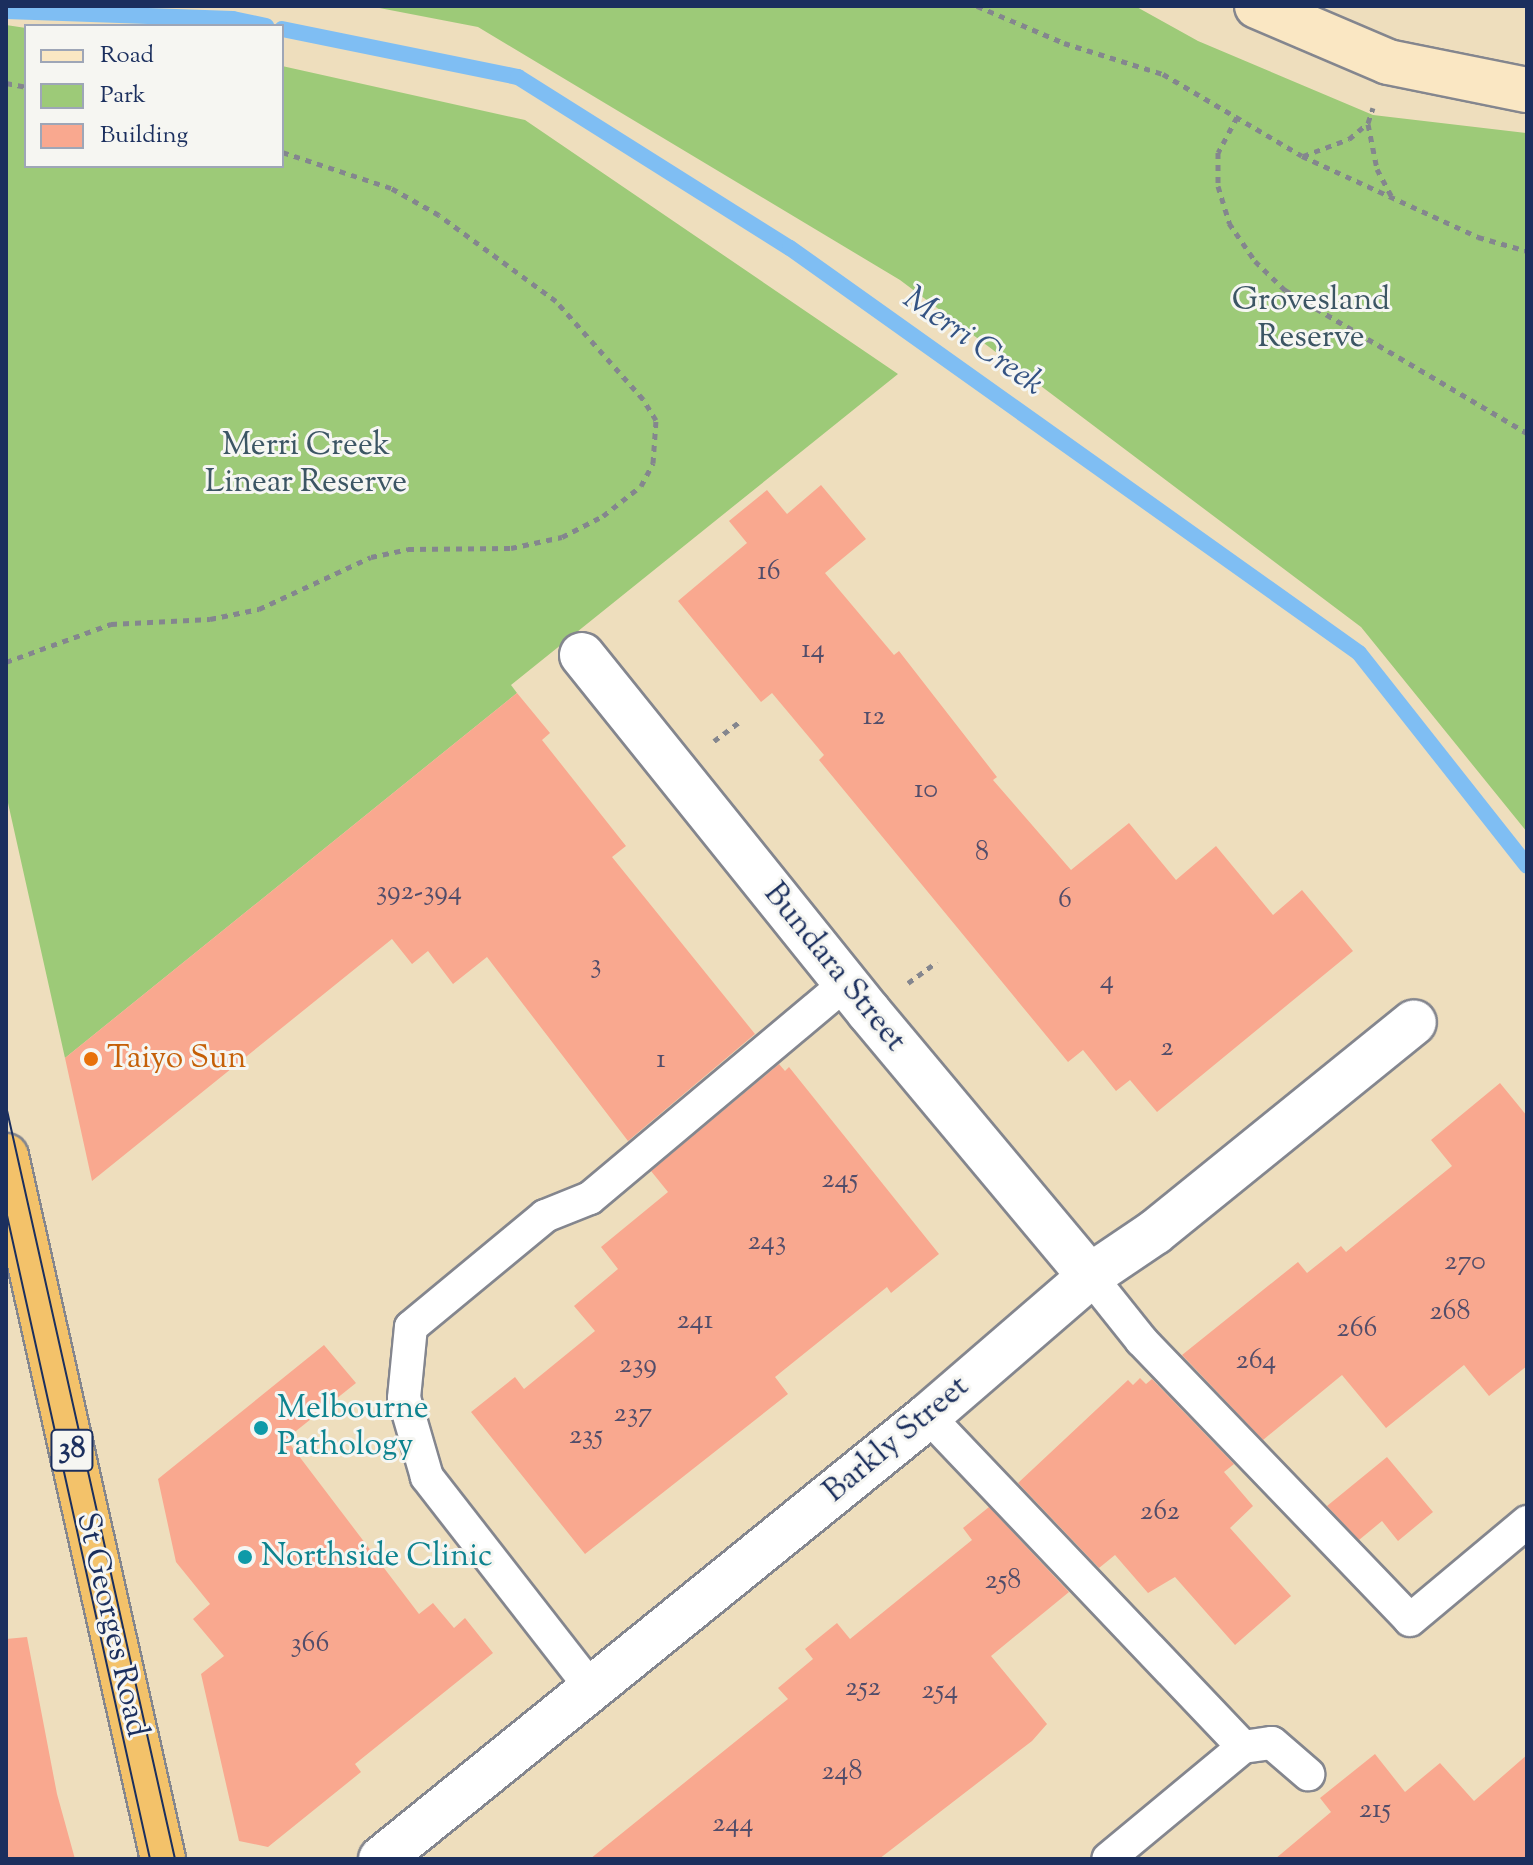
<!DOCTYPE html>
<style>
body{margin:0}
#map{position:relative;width:1533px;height:1865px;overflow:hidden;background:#eedebd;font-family:"Sorts Mill Goudy",serif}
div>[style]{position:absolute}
.green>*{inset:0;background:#9dca78}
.stream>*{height:16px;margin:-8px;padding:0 8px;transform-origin:8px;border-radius:8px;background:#7fbef3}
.building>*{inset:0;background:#f9a88f}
.path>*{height:5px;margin-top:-2.5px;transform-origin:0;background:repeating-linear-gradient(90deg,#84868e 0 6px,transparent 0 12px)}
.roads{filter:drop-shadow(2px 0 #84868e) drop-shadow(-2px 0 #84868e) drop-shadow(0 2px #84868e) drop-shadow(0 -2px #84868e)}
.lane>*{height:32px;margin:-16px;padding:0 16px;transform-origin:16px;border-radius:16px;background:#fff}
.street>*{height:44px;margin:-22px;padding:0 22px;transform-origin:22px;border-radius:22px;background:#fff}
.secondary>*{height:44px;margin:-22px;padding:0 22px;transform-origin:22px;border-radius:22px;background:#fae7c3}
.highway>*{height:44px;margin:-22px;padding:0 22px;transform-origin:22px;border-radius:22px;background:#f3c26a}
.tram>*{height:2px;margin:-1px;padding:0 1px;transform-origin:1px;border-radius:1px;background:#1b2f5e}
.dots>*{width:22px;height:22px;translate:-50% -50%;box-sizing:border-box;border:4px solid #f6f6f2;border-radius:50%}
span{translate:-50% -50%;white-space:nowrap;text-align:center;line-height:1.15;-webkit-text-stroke:6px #f6f6f2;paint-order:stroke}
.number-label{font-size:28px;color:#524d6a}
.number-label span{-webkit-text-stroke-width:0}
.shield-label span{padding:2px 6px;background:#f6f6f2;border:2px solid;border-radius:6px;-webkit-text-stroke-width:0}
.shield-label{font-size:30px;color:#1b2f5e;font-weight:700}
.park-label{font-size:32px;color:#3c5664}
.street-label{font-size:32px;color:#1b2f5e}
.food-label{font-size:32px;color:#c56008}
.left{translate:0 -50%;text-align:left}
.culture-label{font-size:32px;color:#0d838f}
.water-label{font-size:34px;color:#345383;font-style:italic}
.frame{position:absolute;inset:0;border:8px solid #1b2f5e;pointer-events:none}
.legend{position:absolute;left:24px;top:24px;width:260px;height:144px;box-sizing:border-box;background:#f6f6f2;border:2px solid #9ea6b7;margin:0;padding:10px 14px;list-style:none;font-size:24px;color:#1b2f5e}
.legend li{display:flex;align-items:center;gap:16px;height:40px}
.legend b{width:40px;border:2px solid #9ea6b7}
</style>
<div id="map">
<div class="green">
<i style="clip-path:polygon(369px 6px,1135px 6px,1198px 41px,1373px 115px,1527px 133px,1527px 832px,1361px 627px,900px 280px,478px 27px)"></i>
<i style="clip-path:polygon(6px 25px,26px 28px,26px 166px,282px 166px,282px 66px,525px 120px,898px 374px,511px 685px,517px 693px,65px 1058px,6px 794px)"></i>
</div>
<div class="stream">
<i style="left:6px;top:11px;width:227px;rotate:2deg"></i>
<i style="left:233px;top:19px;width:34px;rotate:12deg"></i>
<i style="left:282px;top:29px;width:241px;rotate:11.5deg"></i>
<i style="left:518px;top:77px;width:321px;rotate:32.2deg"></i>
<i style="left:790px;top:248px;width:698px;rotate:35.44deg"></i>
<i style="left:1359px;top:653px;width:271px;rotate:51.7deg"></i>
</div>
<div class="building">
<i style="clip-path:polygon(821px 485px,866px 539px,825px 573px,894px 655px,899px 651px,997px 777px,993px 780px,1071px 870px,1129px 823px,1176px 880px,1216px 846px,1273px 915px,1302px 890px,1353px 951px,1157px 1112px,1130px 1080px,1116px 1091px,1083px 1050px,1068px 1062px,819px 760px,824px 755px,772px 693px,761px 702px,678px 601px,747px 543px,729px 521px,767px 490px,787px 514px)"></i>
<i style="clip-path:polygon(517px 693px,550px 733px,542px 740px,626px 846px,612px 857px,755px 1034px,628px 1141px,487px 957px,453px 984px,428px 951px,412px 964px,392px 939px,92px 1181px,65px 1058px)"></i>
<i style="clip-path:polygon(779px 1064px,785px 1071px,789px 1067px,939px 1254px,891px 1293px,887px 1287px,775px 1377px,788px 1394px,585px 1554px,471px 1412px,515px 1377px,524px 1389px,595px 1331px,574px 1306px,618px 1269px,601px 1247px,668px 1192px,651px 1171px)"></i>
<i style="clip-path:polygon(1500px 1083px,1527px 1116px,1527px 1366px,1489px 1396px,1464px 1365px,1386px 1428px,1342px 1375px,1263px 1440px,1182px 1355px,1298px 1262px,1307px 1273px,1341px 1246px,1346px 1252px,1452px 1166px,1431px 1140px)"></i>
<i style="clip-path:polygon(324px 1345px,356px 1383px,286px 1439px,419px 1614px,433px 1603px,454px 1628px,465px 1618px,493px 1653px,355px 1764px,361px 1772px,268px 1847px,239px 1841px,201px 1674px,224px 1656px,193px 1619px,210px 1604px,176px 1562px,158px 1479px)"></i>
<i style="clip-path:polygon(1140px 1378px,1146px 1384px,1152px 1379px,1234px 1464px,1224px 1472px,1253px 1506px,1230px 1528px,1291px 1596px,1235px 1645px,1175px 1577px,1148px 1593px,1115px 1555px,1099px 1568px,1018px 1483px,1128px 1380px,1133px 1385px)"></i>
<i style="clip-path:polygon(1387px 1457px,1433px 1512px,1398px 1541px,1382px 1521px,1359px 1540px,1327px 1506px)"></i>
<i style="clip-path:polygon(989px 1507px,1069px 1592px,991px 1656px,1047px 1724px,1032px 1741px,879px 1859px,590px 1859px,788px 1699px,778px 1688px,813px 1659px,805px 1649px,837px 1623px,850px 1639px,972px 1540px,963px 1528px)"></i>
<i style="clip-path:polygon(27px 1637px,57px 1794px,75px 1859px,6px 1859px,6px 1639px)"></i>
<i style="clip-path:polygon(1375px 1754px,1405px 1792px,1440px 1763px,1474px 1801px,1527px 1755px,1527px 1859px,1275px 1859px,1331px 1812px,1320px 1798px)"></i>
</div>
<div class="path">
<i style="left:977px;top:6px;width:95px;rotate:23deg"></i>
<i style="left:1064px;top:43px;width:104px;rotate:17.4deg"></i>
<i style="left:1163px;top:74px;width:161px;rotate:30.5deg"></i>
<i style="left:1302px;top:156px;width:194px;rotate:24.7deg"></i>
<i style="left:1478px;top:237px;width:51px;rotate:15.9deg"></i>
<i style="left:6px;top:83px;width:20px;rotate:11deg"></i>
<i style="left:1237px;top:117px;width:40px;rotate:118deg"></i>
<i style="left:1218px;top:152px;width:34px;rotate:90deg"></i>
<i style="left:1218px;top:186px;width:39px;rotate:73deg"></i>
<i style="left:1229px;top:223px;width:46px;rotate:55.6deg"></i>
<i style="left:1255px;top:261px;width:42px;rotate:44deg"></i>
<i style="left:1285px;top:290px;width:281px;rotate:30.6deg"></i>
<i style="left:1368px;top:124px;width:46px;rotate:78.7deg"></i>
<i style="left:1377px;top:169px;width:32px;rotate:62deg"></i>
<i style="left:1303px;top:156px;width:49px;rotate:-20.3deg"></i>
<i style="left:1349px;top:139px;width:25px;rotate:-40deg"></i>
<i style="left:1368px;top:123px;width:16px;rotate:-72deg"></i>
<i style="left:6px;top:662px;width:112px;rotate:-19.9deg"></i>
<i style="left:111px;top:624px;width:99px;rotate:-2.9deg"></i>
<i style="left:210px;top:619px;width:50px;rotate:-11.5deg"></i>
<i style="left:259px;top:609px;width:123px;rotate:-24.9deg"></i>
<i style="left:371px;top:557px;width:38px;rotate:-12deg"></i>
<i style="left:408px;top:549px;width:103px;rotate:-0.6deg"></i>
<i style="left:511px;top:548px;width:52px;rotate:-12.2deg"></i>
<i style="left:562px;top:537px;width:46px;rotate:-27.1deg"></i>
<i style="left:603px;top:516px;width:48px;rotate:-38.3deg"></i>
<i style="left:641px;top:486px;width:26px;rotate:-62deg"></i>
<i style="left:653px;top:463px;width:43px;rotate:-86deg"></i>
<i style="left:656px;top:420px;width:25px;rotate:-122deg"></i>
<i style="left:643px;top:399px;width:131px;rotate:-131.6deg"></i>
<i style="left:556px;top:301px;width:145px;rotate:-143.7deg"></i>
<i style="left:439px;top:215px;width:55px;rotate:-150.6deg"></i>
<i style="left:391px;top:188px;width:115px;rotate:-161.7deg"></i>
<i style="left:714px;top:741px;width:35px;rotate:-37deg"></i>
<i style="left:908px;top:983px;width:36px;rotate:-36deg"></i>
</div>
<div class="roads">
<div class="lane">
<i style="left:1090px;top:1276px;width:82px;rotate:51.4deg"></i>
<i style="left:1141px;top:1340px;width:388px;rotate:46.1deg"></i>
<i style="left:1410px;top:1620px;width:153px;rotate:-39.9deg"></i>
<i style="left:928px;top:1416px;width:457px;rotate:46.4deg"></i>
<i style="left:1243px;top:1747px;width:175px;rotate:140.3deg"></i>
<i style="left:592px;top:1689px;width:269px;rotate:-127.9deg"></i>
<i style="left:427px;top:1477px;width:82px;rotate:-106.2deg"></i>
<i style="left:404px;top:1398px;width:71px;rotate:-84.4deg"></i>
<i style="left:411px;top:1327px;width:174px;rotate:-39.6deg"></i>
<i style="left:545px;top:1216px;width:48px;rotate:-21.8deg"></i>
<i style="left:590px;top:1198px;width:334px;rotate:-40deg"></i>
<i style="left:1243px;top:1747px;width:29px;rotate:-8deg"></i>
<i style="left:1272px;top:1743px;width:48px;rotate:40.7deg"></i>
</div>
<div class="street">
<i style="left:582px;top:655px;width:458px;rotate:51.2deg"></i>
<i style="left:869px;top:1012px;width:344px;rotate:50.1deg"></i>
<i style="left:381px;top:1859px;width:704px;rotate:-39deg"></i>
<i style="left:928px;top:1416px;width:214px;rotate:-40.8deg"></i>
<i style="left:1090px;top:1276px;width:78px;rotate:-34.1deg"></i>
<i style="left:1155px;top:1232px;width:333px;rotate:-39deg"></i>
</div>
<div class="secondary">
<i style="left:1257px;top:6px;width:142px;rotate:23.1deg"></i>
<i style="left:1388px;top:62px;width:142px;rotate:11.4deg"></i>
</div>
<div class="highway">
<i style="left:6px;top:1156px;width:720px;rotate:77.41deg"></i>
</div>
</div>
<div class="tram">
<i style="left:6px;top:1106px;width:772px;rotate:77.35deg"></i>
<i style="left:6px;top:1211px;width:664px;rotate:77.47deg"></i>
</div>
<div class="dots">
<i style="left:91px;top:1059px;background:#e8710a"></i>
<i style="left:261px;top:1428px;background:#0f9aa8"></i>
<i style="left:245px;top:1557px;background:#0f9aa8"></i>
</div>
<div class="number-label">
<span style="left:769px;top:572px">16</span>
<span style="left:813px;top:650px">14</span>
<span style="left:874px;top:717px">12</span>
<span style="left:926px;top:790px">10</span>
<span style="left:982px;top:853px">8</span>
<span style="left:419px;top:892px">392-394</span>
<span style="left:1065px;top:900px">6</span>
<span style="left:596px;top:965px">3</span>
<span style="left:1107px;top:981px">4</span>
<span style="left:1167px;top:1048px">2</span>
<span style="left:661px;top:1060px">1</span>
<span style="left:840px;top:1180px">245</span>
<span style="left:767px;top:1242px">243</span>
<span style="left:1465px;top:1262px">270</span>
<span style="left:1450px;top:1312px">268</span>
<span style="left:695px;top:1321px">241</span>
<span style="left:1357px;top:1329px">266</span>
<span style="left:1256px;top:1361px">264</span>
<span style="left:638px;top:1365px">239</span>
<span style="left:633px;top:1414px">237</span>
<span style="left:586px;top:1436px">235</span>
<span style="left:1160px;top:1512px">262</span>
<span style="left:1003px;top:1581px">258</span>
<span style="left:310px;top:1644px">366</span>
<span style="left:863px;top:1688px">252</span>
<span style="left:940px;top:1691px">254</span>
<span style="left:842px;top:1772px">248</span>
<span style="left:1375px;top:1810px">215</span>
<span style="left:733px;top:1824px">244</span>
</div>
<div class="shield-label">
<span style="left:72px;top:1450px">38</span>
</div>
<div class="park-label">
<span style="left:1311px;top:320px">Grovesland<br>Reserve</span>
<span style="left:306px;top:465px">Merri Creek<br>Linear Reserve</span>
</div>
<div class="street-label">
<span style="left:834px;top:968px;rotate:51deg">Bundara Street</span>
<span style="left:897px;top:1440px;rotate:-40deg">Barkly Street</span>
<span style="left:111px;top:1625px;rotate:77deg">St Georges Road</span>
</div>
<div class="food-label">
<span class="left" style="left:107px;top:1059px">Taiyo Sun</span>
</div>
<div class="culture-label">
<span class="left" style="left:277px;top:1428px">Melbourne<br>Pathology</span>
<span class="left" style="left:261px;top:1557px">Northside Clinic</span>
</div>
<div class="water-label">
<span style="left:973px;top:342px;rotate:35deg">Merri Creek</span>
</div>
<div class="frame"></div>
<ul class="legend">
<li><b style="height:10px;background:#fae7c3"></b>Road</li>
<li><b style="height:22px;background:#9dca78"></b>Park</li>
<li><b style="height:22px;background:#f9a88f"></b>Building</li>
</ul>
</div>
